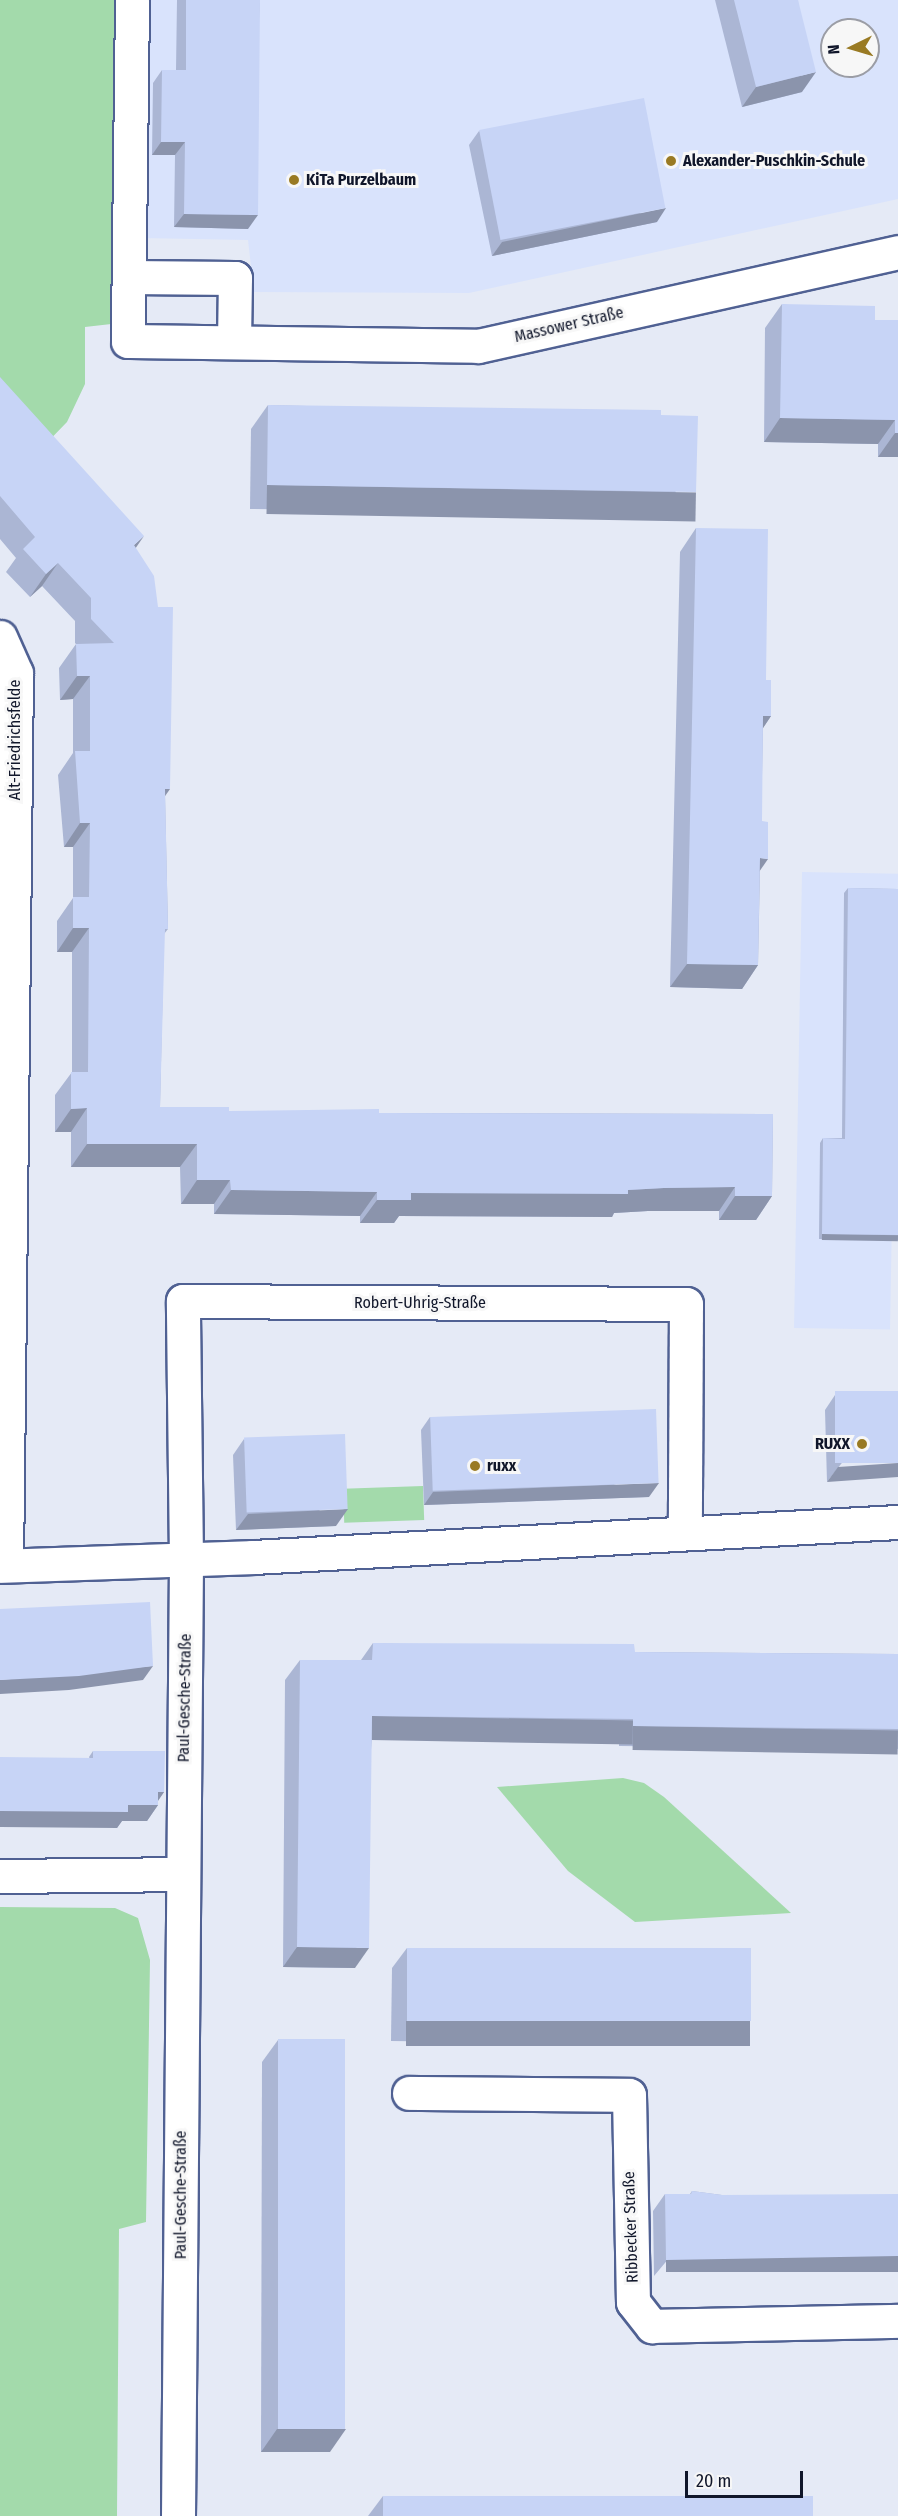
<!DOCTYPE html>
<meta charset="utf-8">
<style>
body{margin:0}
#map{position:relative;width:898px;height:2516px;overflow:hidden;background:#e5eaf6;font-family:"Fira Sans Condensed",sans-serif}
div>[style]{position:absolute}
.built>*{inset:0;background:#d9e3fc;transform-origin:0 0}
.green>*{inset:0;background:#a3daab;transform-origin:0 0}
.roads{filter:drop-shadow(2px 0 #506193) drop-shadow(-2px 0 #506193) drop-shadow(0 2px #506193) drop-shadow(0 -2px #506193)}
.minor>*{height:33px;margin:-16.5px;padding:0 16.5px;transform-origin:16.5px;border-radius:16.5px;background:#fff}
.wall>*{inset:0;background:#abb6d4}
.shaded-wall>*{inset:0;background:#8b94ac;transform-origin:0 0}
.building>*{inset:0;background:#c7d4f6;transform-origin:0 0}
.dots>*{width:16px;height:16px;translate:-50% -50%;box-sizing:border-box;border:3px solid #f7f7f7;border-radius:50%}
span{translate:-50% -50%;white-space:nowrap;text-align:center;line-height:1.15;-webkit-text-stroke:6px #f7f7f7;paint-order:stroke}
.poi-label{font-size:16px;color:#10162a;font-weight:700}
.left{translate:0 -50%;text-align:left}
.right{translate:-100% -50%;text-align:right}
.street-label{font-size:16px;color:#10162a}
.north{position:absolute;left:820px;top:18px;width:60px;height:60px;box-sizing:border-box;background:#f7f7f7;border:2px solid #9b9da5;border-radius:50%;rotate:265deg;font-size:16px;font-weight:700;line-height:24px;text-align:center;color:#10162a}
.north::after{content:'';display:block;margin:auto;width:21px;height:27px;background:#997a23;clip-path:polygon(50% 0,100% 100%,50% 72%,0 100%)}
.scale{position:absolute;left:685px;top:2471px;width:118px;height:27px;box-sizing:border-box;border:3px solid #10162a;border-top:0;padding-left:8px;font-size:18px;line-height:21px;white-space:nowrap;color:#10162a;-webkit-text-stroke:4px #f7f7f7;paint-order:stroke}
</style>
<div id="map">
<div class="built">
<i style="clip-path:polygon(evenodd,143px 0,898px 0,898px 199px,469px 293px,254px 292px,248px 240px,141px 238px,143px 0,832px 30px,868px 30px,868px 66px,832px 66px,832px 30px)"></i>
<i style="left:802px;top:872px;width:96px;height:456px;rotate:1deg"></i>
</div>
<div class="green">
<i style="clip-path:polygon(0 0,123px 0,120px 323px,85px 327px,85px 384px,67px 422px,35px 455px,0 418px)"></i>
<i style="left:423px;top:1486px;width:34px;height:80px;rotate:88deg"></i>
<i style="clip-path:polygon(623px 1778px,644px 1783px,664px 1797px,791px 1913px,635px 1922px,568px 1871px,497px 1787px)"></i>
<i style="clip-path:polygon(0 1907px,115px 1908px,138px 1918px,150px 1960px,146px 2222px,119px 2229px,117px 2516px,0 2516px)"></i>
</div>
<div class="roads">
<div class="minor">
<i style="left:132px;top:0;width:341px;rotate:90.7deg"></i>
<i style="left:128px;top:341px;width:350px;rotate:0.8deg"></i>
<i style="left:478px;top:346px;width:430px;rotate:-12.6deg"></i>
<i style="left:129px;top:277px;width:106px;rotate:0.5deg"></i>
<i style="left:235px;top:278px;width:64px;rotate:90.9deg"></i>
<i style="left:0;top:637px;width:39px;rotate:66deg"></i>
<i style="left:16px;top:673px;width:892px;rotate:90.64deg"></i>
<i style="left:0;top:1566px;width:253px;rotate:-2deg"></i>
<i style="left:253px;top:1557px;width:646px;rotate:-3.11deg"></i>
<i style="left:0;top:1876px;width:182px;rotate:-0.6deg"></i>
<i style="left:409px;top:2093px;width:220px;rotate:0.5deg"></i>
<i style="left:629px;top:2095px;width:207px;rotate:88.9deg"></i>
<i style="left:633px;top:2302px;width:31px;rotate:52deg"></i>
<i style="left:652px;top:2326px;width:246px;rotate:-1.2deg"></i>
<i style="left:178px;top:2516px;width:957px;rotate:-89.52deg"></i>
<i style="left:186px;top:1559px;width:258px;rotate:-90.7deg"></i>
<i style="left:183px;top:1301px;width:503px;rotate:0.34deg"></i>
<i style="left:686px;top:1304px;width:229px;rotate:90.3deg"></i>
</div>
</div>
<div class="wall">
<i style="clip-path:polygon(177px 0,260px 0,248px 229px,174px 227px,175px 155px,152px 155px,153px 83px,162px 70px,176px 70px)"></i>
<i style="clip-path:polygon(715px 0,798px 0,802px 92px,742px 107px)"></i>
<i style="clip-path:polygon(479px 131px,657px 222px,492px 256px,469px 145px)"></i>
<i style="clip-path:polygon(782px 304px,875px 320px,898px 320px,898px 457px,878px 457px,878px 444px,764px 442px,765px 328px)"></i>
<i style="clip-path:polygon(0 377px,135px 548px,165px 796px,168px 929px,164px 934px,160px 1107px,229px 1111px,379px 1113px,773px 1114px,772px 1196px,756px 1220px,719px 1220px,719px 1211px,648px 1211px,614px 1213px,612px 1217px,399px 1216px,394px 1223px,360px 1223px,360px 1216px,214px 1214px,214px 1204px,181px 1204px,180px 1167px,71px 1167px,71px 1132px,55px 1132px,55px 1095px,72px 1072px,72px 952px,57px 952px,57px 921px,73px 898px,73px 847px,64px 847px,58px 775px,73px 753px,73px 699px,60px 700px,59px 668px,76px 644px,75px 643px,75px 621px,42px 586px,30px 597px,6px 572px,16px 558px,0 539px)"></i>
<i style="clip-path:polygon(268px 405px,661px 415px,680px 515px,250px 509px,251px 429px)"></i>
<i style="clip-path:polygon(696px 528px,766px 680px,771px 716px,763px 728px,758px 965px,742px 989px,670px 987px,680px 552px)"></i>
<i style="clip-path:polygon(848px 888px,898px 889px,898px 1240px,819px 1239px,820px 1143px,823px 1138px,842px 1138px,844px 893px)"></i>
<i style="clip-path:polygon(898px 1391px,827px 1482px,825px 1410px,835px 1395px)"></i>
<i style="clip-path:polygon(430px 1417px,649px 1497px,424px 1505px,421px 1430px)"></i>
<i style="clip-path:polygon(244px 1439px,336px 1526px,236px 1530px,233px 1455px)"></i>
<i style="clip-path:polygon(373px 1643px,635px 1652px,898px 1654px,898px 1749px,619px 1746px,619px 1739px,372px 1736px,355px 1968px,283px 1967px,285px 1680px,300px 1660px,361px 1660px)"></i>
<i style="clip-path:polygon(93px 1751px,164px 1792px,158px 1801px,158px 1805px,147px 1821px,122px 1821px,117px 1828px,89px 1757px)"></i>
<i style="clip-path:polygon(407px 1948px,750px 2024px,736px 2045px,391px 2041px,392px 1968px)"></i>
<i style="clip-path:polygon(278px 2040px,330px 2452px,261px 2452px,262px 2062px)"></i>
<i style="clip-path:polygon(692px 2191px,722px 2195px,654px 2276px,653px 2211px,665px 2194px,690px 2194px)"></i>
<i style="clip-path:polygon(383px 2496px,813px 2516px,368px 2516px)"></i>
</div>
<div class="shaded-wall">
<i style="clip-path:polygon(816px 72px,802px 92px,742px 107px,756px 87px)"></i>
<i style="clip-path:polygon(161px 142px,185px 142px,175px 155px,152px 155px)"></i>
<i style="clip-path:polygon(666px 208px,657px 222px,492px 256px,502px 242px)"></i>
<i style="clip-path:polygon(184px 214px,258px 215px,248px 229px,174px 227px)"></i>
<i style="clip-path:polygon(780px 418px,895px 420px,878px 444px,764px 442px)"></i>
<i style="clip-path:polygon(895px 433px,898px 433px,898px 457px,878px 457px)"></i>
<i style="left:267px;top:485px;width:429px;height:29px;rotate:1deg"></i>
<i style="clip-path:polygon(144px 536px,128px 559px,134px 545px)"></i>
<i style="clip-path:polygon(58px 563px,42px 586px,30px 597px,46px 574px)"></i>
<i style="clip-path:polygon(77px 676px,90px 676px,73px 699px,60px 700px)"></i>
<i style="clip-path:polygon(763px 716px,771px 716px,755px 740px)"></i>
<i style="clip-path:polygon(165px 789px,170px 789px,154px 812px)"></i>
<i style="clip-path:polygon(80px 823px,90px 823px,73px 847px,64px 847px)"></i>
<i style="clip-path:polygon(760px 858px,768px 859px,752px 882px)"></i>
<i style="clip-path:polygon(73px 928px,89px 928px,72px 952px,57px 952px)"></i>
<i style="clip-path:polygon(687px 964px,758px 965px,742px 989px,670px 987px)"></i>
<i style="clip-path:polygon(87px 1108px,71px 1132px,55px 1132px,71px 1109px)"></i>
<i style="clip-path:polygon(87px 1144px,197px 1144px,180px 1167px,71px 1167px)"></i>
<i style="clip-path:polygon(197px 1180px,230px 1180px,214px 1204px,181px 1204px)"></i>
<i style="clip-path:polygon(735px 1187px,719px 1211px,648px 1211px,614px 1213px,612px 1217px,399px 1216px,394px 1223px,360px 1223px,377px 1200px,411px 1193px,628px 1190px,664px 1188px)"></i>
<i style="clip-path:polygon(231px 1190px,377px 1192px,360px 1216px,214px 1214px)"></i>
<i style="clip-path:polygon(735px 1196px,772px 1196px,756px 1220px,719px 1220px)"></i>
<i style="left:822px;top:1234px;width:76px;height:6px;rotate:1deg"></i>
<i style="clip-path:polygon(898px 1463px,898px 1477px,827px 1482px,838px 1467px)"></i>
<i style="clip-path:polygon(659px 1483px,649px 1497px,424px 1505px,433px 1492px)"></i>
<i style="clip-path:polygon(348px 1509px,336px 1526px,236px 1530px,248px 1514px)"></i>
<i style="clip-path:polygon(153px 1666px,143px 1680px,69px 1690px,0 1694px,0 1680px)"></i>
<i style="left:372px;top:1716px;width:261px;height:24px;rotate:1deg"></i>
<i style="left:633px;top:1726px;width:265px;height:24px;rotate:1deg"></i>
<i style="clip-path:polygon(158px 1792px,164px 1792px,155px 1805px,158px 1805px,147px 1821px,122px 1821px,117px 1828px,0 1827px,0 1811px,128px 1805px)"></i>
<i style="clip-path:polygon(297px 1947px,369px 1948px,355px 1968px,283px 1967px)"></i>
<i style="left:406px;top:2021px;width:344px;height:25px"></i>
<i style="left:898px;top:2256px;width:16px;height:232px;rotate:90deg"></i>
<i style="clip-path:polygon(277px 2429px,346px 2429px,330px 2452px,261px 2452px)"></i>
</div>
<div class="building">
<i style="clip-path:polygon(186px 0,260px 0,258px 215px,184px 214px,185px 142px,161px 142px,162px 70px,186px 70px)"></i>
<i style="clip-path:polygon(734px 0,798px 0,816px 72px,756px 87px)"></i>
<i style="left:644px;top:98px;width:112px;height:168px;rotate:79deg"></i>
<i style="clip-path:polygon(782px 304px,875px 306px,875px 320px,898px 320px,898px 433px,895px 433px,895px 420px,780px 418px)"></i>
<i style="clip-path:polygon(0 377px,144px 536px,134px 545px,154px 576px,158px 607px,173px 607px,170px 789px,165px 789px,168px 929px,165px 929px,160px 1107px,229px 1107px,229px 1111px,379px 1109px,379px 1113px,773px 1114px,772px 1196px,735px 1196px,735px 1187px,664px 1188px,628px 1190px,628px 1194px,411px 1193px,411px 1200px,377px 1200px,377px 1192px,231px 1190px,230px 1180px,197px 1180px,197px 1144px,87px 1144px,87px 1108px,71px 1109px,71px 1072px,88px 1072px,89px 928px,73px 928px,73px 897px,89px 897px,90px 823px,80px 823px,75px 751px,90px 751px,90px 676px,77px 676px,76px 644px,114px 643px,91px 619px,91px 598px,58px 563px,46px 574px,23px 549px,35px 537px,0 496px)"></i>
<i style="clip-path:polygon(268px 405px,661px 410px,661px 415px,698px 416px,696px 492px,267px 485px)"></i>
<i style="clip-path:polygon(696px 528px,768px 529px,766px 680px,771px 680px,771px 716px,763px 716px,762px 821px,768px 822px,768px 859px,760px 858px,758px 965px,687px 964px)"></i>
<i style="clip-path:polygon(848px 888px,898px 889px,898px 1235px,822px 1234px,823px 1138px,845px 1139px)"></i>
<i style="left:898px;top:1391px;width:72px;height:63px;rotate:90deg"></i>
<i style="left:656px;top:1409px;width:74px;height:226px;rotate:88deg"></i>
<i style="left:345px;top:1434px;width:75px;height:101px;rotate:88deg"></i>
<i style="clip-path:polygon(150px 1602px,153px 1666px,79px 1676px,0 1680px,0 1609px)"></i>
<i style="clip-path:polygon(373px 1643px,634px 1644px,635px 1652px,898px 1654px,898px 1729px,633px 1726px,633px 1719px,372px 1716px,369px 1948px,297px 1947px,300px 1660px,372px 1660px)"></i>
<i style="clip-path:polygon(93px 1751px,165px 1751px,164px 1792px,158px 1792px,158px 1805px,128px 1805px,128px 1812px,0 1811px,0 1757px,93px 1758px)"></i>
<i style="left:407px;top:1948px;width:344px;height:73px"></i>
<i style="left:345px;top:2039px;width:390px;height:67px;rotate:90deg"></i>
<i style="clip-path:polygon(692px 2191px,722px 2195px,898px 2194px,898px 2256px,666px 2260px,665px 2194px,691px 2194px)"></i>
<i style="left:383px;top:2496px;width:430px;height:20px"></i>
</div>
<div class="dots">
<i style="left:671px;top:161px;background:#997a23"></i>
<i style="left:294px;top:180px;background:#997a23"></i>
<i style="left:862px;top:1444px;background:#997a23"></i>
<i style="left:475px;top:1466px;background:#997a23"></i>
</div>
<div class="poi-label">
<span class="left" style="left:683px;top:161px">Alexander-Puschkin-Schule</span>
<span class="left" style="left:306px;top:180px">KiTa Purzelbaum</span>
<span class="right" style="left:850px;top:1444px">RUXX</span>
<span class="left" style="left:487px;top:1466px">ruxx</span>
</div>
<div class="street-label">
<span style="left:569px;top:325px;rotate:-13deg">Massower Straße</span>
<span style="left:15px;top:740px;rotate:-90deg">Alt-Friedrichsfelde</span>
<span style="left:420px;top:1303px">Robert-Uhrig-Straße</span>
<span style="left:185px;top:1698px;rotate:-89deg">Paul-Gesche-Straße</span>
<span style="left:181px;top:2195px;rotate:-90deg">Paul-Gesche-Straße</span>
<span style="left:631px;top:2227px;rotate:-92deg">Ribbecker Straße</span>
</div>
<div class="north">N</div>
<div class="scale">20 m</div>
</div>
